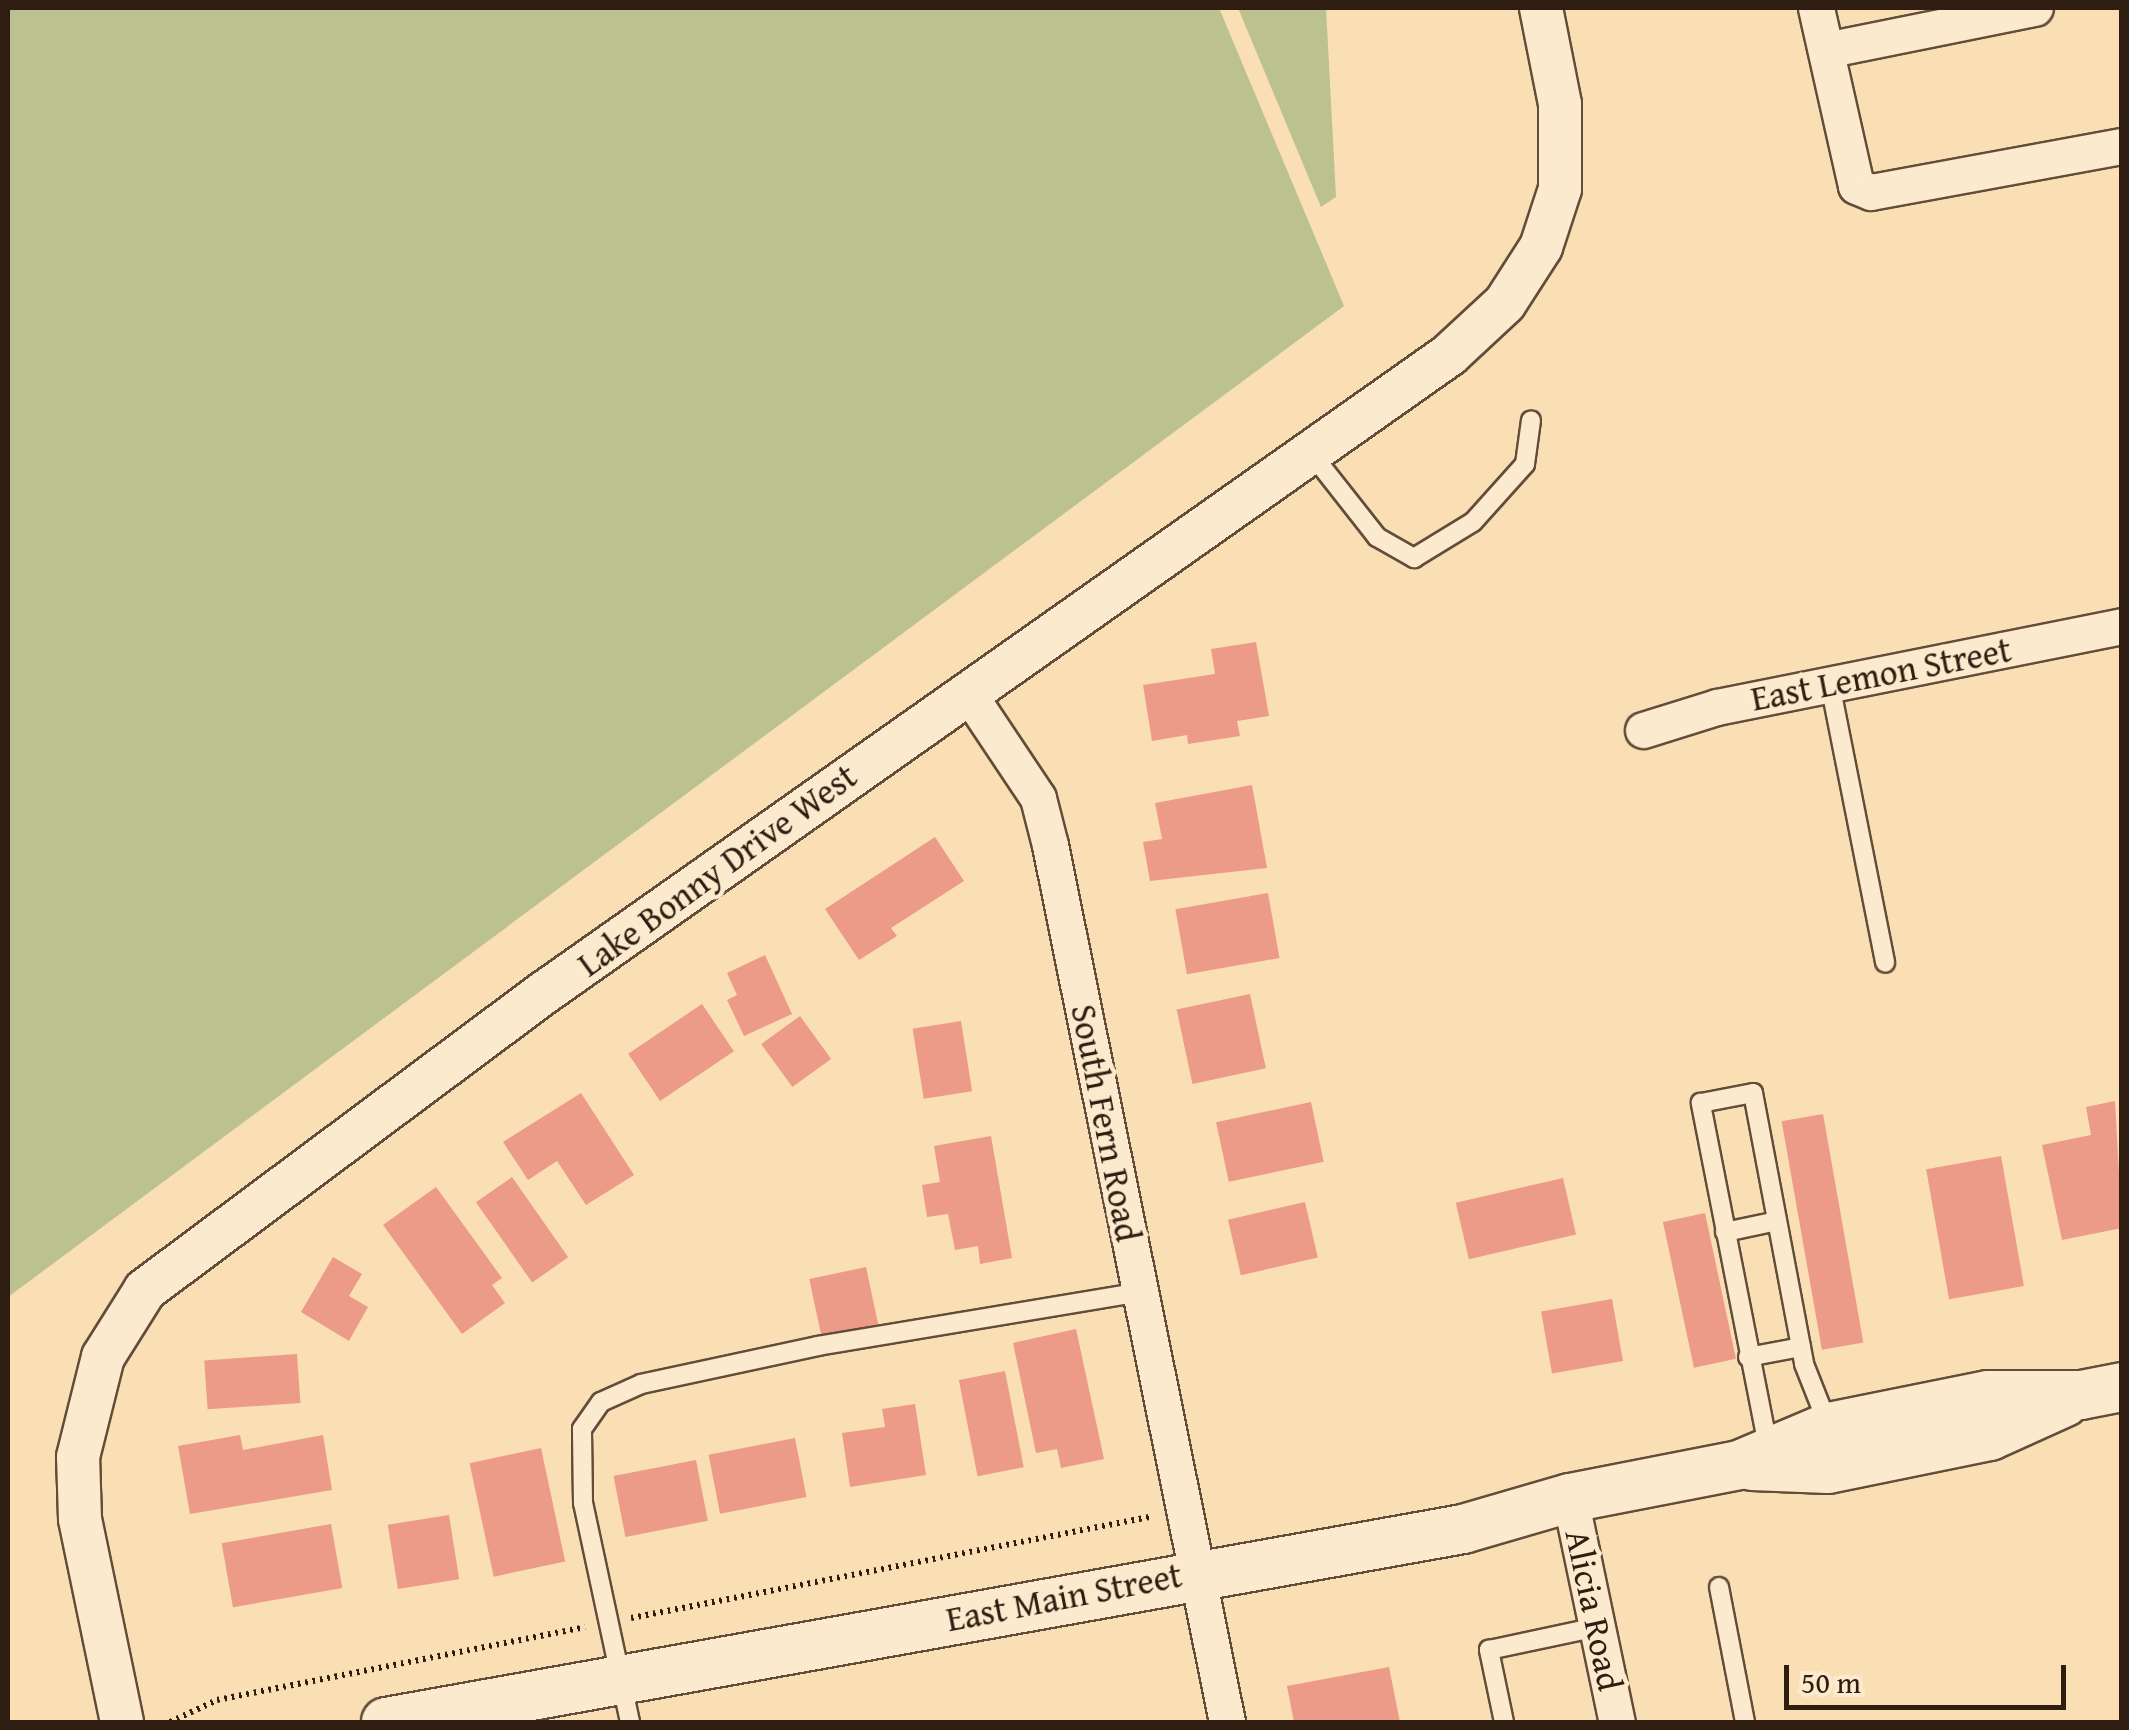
<!DOCTYPE html>
<style>
body{margin:0}
#map{position:relative;width:2129px;height:1730px;overflow:hidden;background:#fadeb4;font-family:"Gentium Book Plus",serif}
div>[style]{position:absolute}
.green>*{inset:0;background:#bcc28f}
.building>*{inset:0;background:#eb9b88;transform-origin:0 0}
.path>*{height:6px;margin-top:-3px;transform-origin:0;background:repeating-linear-gradient(90deg,#2f1d11 0 2.5px,transparent 0 7.5px)}
.roads{filter:drop-shadow(2px 0 #624d3a) drop-shadow(-2px 0 #624d3a) drop-shadow(0 2px #624d3a) drop-shadow(0 -2px #624d3a)}
.service>*{height:18px;margin:-9px;padding:0 9px;transform-origin:9px;border-radius:9px;background:#fceace}
.minor>*{height:35px;margin:-17.5px;padding:0 17.5px;transform-origin:17.5px;border-radius:17.5px;background:#fceace}
.tertiary>*{height:42px;margin:-21px;padding:0 21px;transform-origin:21px;border-radius:21px;background:#fceace}
.secondary>*{height:48px;margin:-24px;padding:0 24px;transform-origin:24px;border-radius:24px;background:#fceace}
span{translate:-50% -50%;white-space:nowrap;text-align:center;line-height:1.15;-webkit-text-stroke:9px #fceace;paint-order:stroke}
.street-label{font-size:35px;color:#2f1d11}
.frame{position:absolute;inset:0;border:10px solid #2f1d11;pointer-events:none}
.scale{position:absolute;left:1784px;top:1665px;width:282px;height:45px;box-sizing:border-box;border:5px solid #2f1d11;border-top:0;padding-left:12px;font-size:30px;line-height:35px;white-space:nowrap;color:#2f1d11;-webkit-text-stroke:8px #fceace;paint-order:stroke}
</style>
<div id="map">
<div class="green">
<i style="clip-path:polygon(8px 8px,1219px 8px,1344px 306px,8px 1297px)"></i>
<i style="clip-path:polygon(1238px 8px,1326px 8px,1336px 197px,1321px 207px)"></i>
</div>
<div class="building">
<i style="clip-path:polygon(1256px 642px,1269px 716px,1237px 721px,1240px 736px,1188px 744px,1187px 735px,1152px 741px,1143px 685px,1215px 674px,1211px 649px)"></i>
<i style="clip-path:polygon(1252px 785px,1267px 868px,1150px 881px,1143px 842px,1162px 839px,1155px 803px)"></i>
<i style="clip-path:polygon(935px 837px,964px 881px,891px 928px,897px 936px,859px 960px,825px 909px)"></i>
<i style="left:1268px;top:893px;width:66px;height:94px;rotate:80deg"></i>
<i style="clip-path:polygon(765px 955px,792px 1014px,744px 1036px,727px 1000px,737px 995px,727px 973px)"></i>
<i style="left:1250px;top:994px;width:76px;height:75px;rotate:78deg"></i>
<i style="left:702px;top:1004px;width:57px;height:89px;rotate:56deg"></i>
<i style="left:800px;top:1016px;width:53px;height:48px;rotate:54deg"></i>
<i style="left:961px;top:1021px;width:71px;height:49px;rotate:81deg"></i>
<i style="clip-path:polygon(581px 1093px,634px 1175px,586px 1205px,557px 1161px,528px 1180px,503px 1142px)"></i>
<i style="clip-path:polygon(2115px 1101px,2122px 1228px,2062px 1240px,2042px 1145px,2091px 1135px,2086px 1107px)"></i>
<i style="left:1311px;top:1102px;width:61px;height:97px;rotate:78deg"></i>
<i style="left:1823px;top:1114px;width:232px;height:42px;rotate:80deg"></i>
<i style="clip-path:polygon(991px 1136px,1012px 1258px,980px 1264px,978px 1246px,955px 1250px,948px 1214px,927px 1217px,922px 1185px,940px 1182px,934px 1146px)"></i>
<i style="left:2001px;top:1156px;width:132px;height:76px;rotate:80deg"></i>
<i style="left:512px;top:1177px;width:98px;height:44px;rotate:55deg"></i>
<i style="left:1563px;top:1178px;width:58px;height:110px;rotate:77deg"></i>
<i style="clip-path:polygon(436px 1187px,502px 1278px,492px 1285px,505px 1303px,462px 1334px,383px 1225px)"></i>
<i style="left:1305px;top:1202px;width:57px;height:79px;rotate:77deg"></i>
<i style="left:1705px;top:1213px;width:149px;height:43px;rotate:78deg"></i>
<i style="clip-path:polygon(333px 1257px,362px 1274px,349px 1296px,368px 1307px,349px 1341px,301px 1312px)"></i>
<i style="left:866px;top:1267px;width:59px;height:58px;rotate:78deg"></i>
<i style="left:1612px;top:1299px;width:63px;height:72px;rotate:80deg"></i>
<i style="clip-path:polygon(1076px 1329px,1104px 1459px,1061px 1468px,1057px 1449px,1036px 1453px,1013px 1343px)"></i>
<i style="left:297px;top:1354px;width:49px;height:93px;rotate:86deg"></i>
<i style="left:1005px;top:1371px;width:98px;height:47px;rotate:79deg"></i>
<i style="clip-path:polygon(915px 1404px,926px 1475px,850px 1487px,842px 1433px,885px 1427px,882px 1409px)"></i>
<i style="clip-path:polygon(240px 1435px,243px 1450px,323px 1435px,332px 1490px,190px 1514px,178px 1446px)"></i>
<i style="left:795px;top:1438px;width:60px;height:88px;rotate:79deg"></i>
<i style="left:541px;top:1448px;width:116px;height:73px;rotate:78deg"></i>
<i style="left:696px;top:1460px;width:62px;height:84px;rotate:79deg"></i>
<i style="left:449px;top:1515px;width:65px;height:62px;rotate:81deg"></i>
<i style="left:331px;top:1524px;width:65px;height:111px;rotate:80deg"></i>
<i style="clip-path:polygon(1389px 1667px,1400px 1722px,1294px 1722px,1287px 1686px)"></i>
</div>
<div class="path">
<i style="left:631px;top:1618px;width:528px;rotate:-11.03deg"></i>
<i style="left:170px;top:1722px;width:52px;rotate:-25.1deg"></i>
<i style="left:217px;top:1700px;width:375px;rotate:-11.2deg"></i>
</div>
<div class="roads">
<div class="service">
<i style="left:1311px;top:453px;width:107px;rotate:51.8deg"></i>
<i style="left:1377px;top:537px;width:43px;rotate:29.6deg"></i>
<i style="left:1414px;top:558px;width:69px;rotate:-31.4deg"></i>
<i style="left:1473px;top:522px;width:78px;rotate:-48.1deg"></i>
<i style="left:1525px;top:464px;width:44px;rotate:-82.2deg"></i>
<i style="left:1830px;top:684px;width:284px;rotate:78.8deg"></i>
<i style="left:1725px;top:1232px;width:53px;rotate:-11.9deg"></i>
<i style="left:1748px;top:1357px;width:54px;rotate:-10.7deg"></i>
<i style="left:1769px;top:1451px;width:355px;rotate:-101.1deg"></i>
<i style="left:1701px;top:1103px;width:53px;rotate:-10.9deg"></i>
<i style="left:1753px;top:1093px;width:276px;rotate:79.3deg"></i>
<i style="left:1804px;top:1364px;width:68px;rotate:68.4deg"></i>
<i style="left:1719px;top:1587px;width:137px;rotate:79.1deg"></i>
<i style="left:630px;top:1722px;width:224px;rotate:-102.1deg"></i>
<i style="left:583px;top:1503px;width:74px;rotate:-90.8deg"></i>
<i style="left:582px;top:1429px;width:33px;rotate:-55deg"></i>
<i style="left:601px;top:1402px;width:44px;rotate:-24.2deg"></i>
<i style="left:641px;top:1384px;width:181px;rotate:-12.1deg"></i>
<i style="left:818px;top:1346px;width:327px;rotate:-9.5deg"></i>
<i style="left:1504px;top:1722px;width:74px;rotate:-101.8deg"></i>
<i style="left:1489px;top:1650px;width:110px;rotate:-12deg"></i>
</div>
<div class="minor">
<i style="left:1816px;top:8px;width:182px;rotate:77.3deg"></i>
<i style="left:1856px;top:186px;width:16px;rotate:22deg"></i>
<i style="left:1871px;top:192px;width:255px;rotate:-10.4deg"></i>
<i style="left:1826px;top:50px;width:213px;rotate:-11.4deg"></i>
<i style="left:968px;top:693px;width:126px;rotate:56.3deg"></i>
<i style="left:1038px;top:798px;width:49px;rotate:75.7deg"></i>
<i style="left:1050px;top:845px;width:895px;rotate:78.59deg"></i>
<i style="left:1643px;top:730px;width:77px;rotate:-17.3deg"></i>
<i style="left:1717px;top:707px;width:413px;rotate:-11.3deg"></i>
<i style="left:1570px;top:1498px;width:229px;rotate:78.2deg"></i>
</div>
<div class="tertiary">
<i style="left:122px;top:1722px;width:207px;rotate:-101.7deg"></i>
<i style="left:80px;top:1519px;width:62px;rotate:-91.8deg"></i>
<i style="left:78px;top:1457px;width:103px;rotate:-76deg"></i>
<i style="left:103px;top:1357px;width:79px;rotate:-57.9deg"></i>
<i style="left:145px;top:1290px;width:499px;rotate:-36.7deg"></i>
<i style="left:545px;top:992px;width:1106px;rotate:-35.17deg"></i>
<i style="left:1449px;top:355px;width:76px;rotate:-42.9deg"></i>
<i style="left:1505px;top:303px;width:67px;rotate:-57.3deg"></i>
<i style="left:1541px;top:247px;width:61px;rotate:-71.9deg"></i>
<i style="left:1560px;top:189px;width:85px;rotate:-90deg"></i>
<i style="left:1560px;top:104px;width:98px;rotate:-101.2deg"></i>
</div>
<div class="secondary">
<i style="left:1752px;top:1466px;width:76px;rotate:2.3deg"></i>
<i style="left:1828px;top:1469px;width:165px;rotate:-11.5deg"></i>
<i style="left:1990px;top:1436px;width:82px;rotate:-24.4deg"></i>
<i style="left:386px;top:1722px;width:1094px;rotate:-10.16deg"></i>
<i style="left:1463px;top:1529px;width:111px;rotate:-16.2deg"></i>
<i style="left:1570px;top:1498px;width:172px;rotate:-11deg"></i>
<i style="left:1739px;top:1465px;width:98px;rotate:-22.9deg"></i>
<i style="left:1829px;top:1427px;width:162px;rotate:-11.4deg"></i>
<i style="left:1988px;top:1395px;width:93px"></i>
<i style="left:2081px;top:1395px;width:42px;rotate:-11deg"></i>
</div>
</div>
<div class="street-label">
<span style="left:1881px;top:674px;rotate:-11deg">East Lemon Street</span>
<span style="left:717px;top:870px;rotate:-36deg">Lake Bonny Drive West</span>
<span style="left:1106px;top:1123px;rotate:79deg">South Fern Road</span>
<span style="left:1064px;top:1597px;rotate:-11deg">East Main Street</span>
<span style="left:1594px;top:1610px;rotate:78deg">Alicia Road</span>
</div>
<div class="frame"></div>
<div class="scale">50 m</div>
</div>
